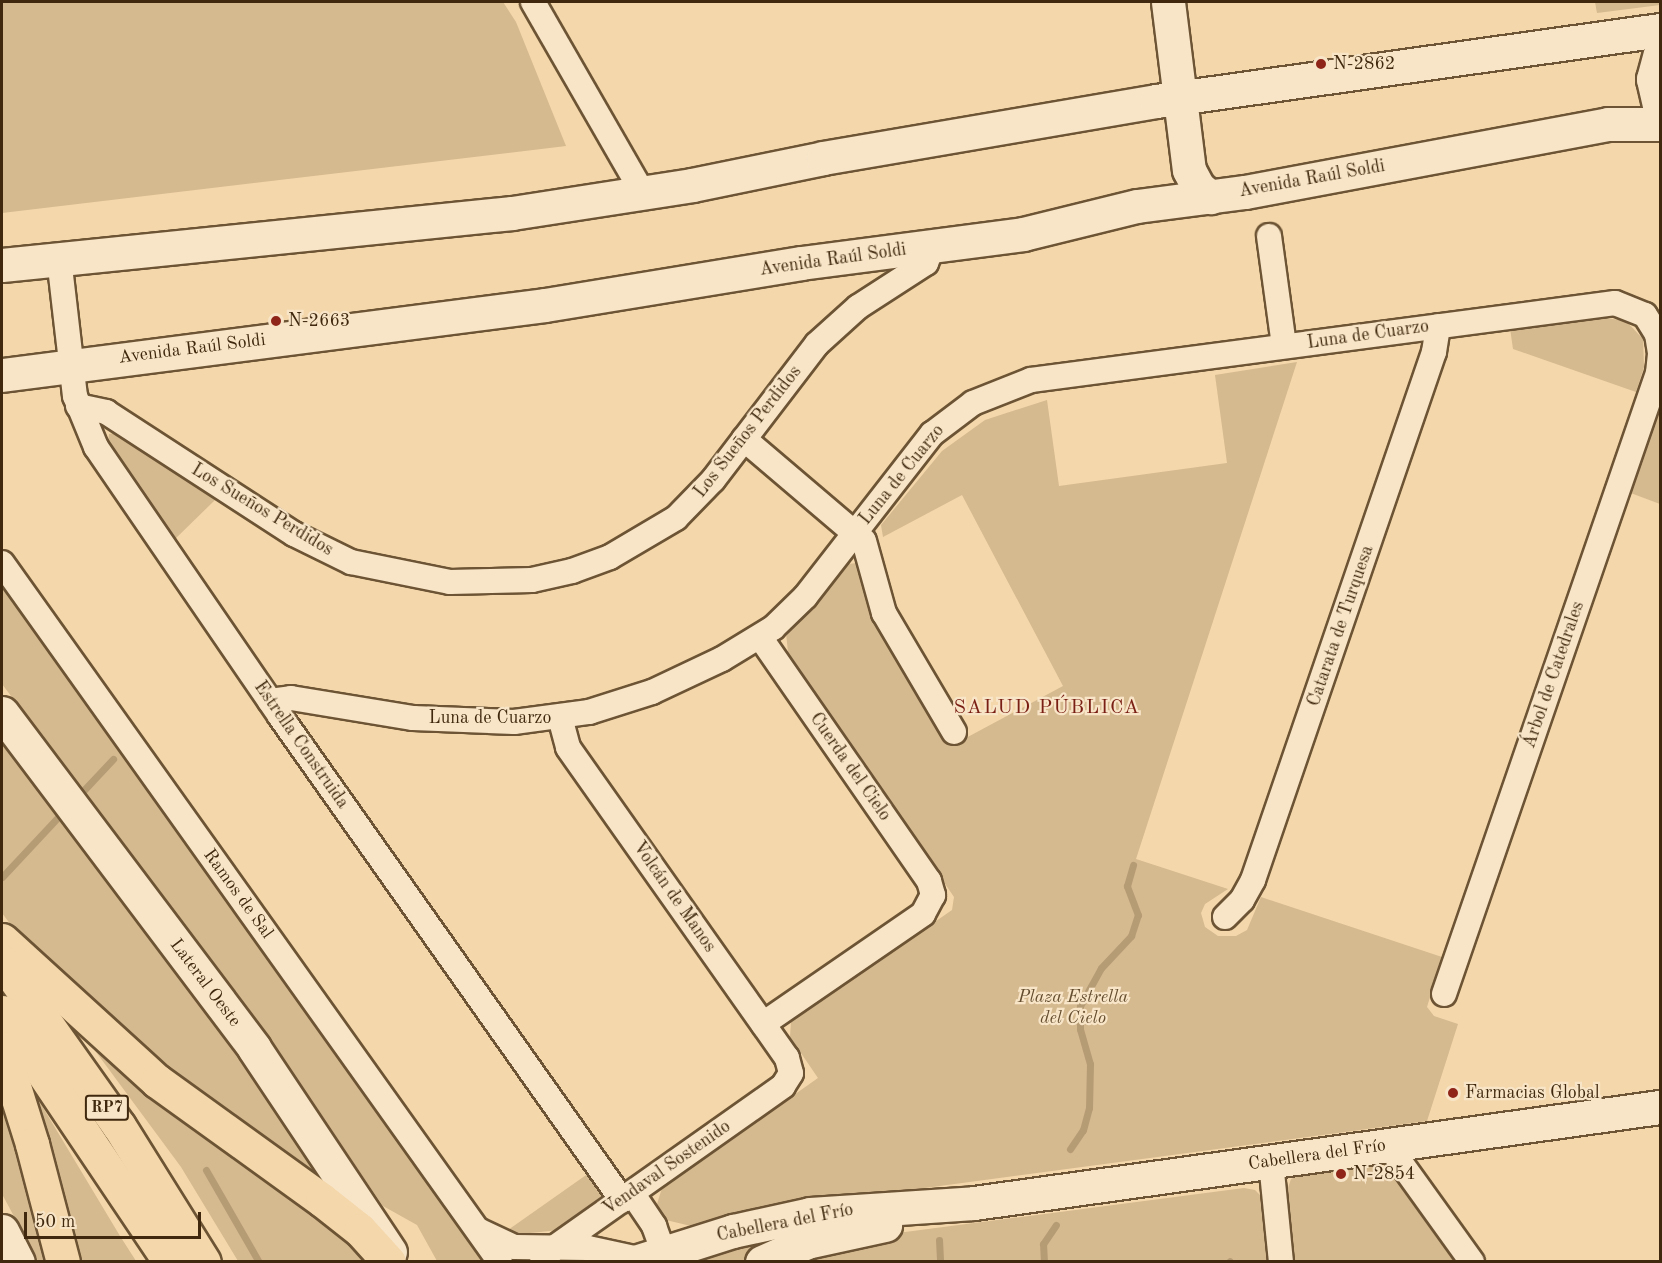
<!DOCTYPE html>
<meta charset="utf-8">
<style>
body{margin:0}
#map{position:relative;width:1662px;height:1263px;overflow:hidden;background:#f4d7aa;font-family:"Old Standard TT",serif}
div>[style]{position:absolute}
.green>*{inset:0;background:#d5b98f}
.stream>*{height:7px;margin:-3.5px;padding:0 3.5px;transform-origin:3.5px;border-radius:3.5px;background:#b69c75}
.roads{filter:drop-shadow(2px 0 #6c5434) drop-shadow(-2px 0 #6c5434) drop-shadow(0 2px #6c5434) drop-shadow(0 -2px #6c5434)}
.street>*{height:24px;margin:-12px;padding:0 12px;transform-origin:12px;border-radius:12px;background:#f8e5c8}
.secondary>*{height:33px;margin:-16.5px;padding:0 16.5px;transform-origin:16.5px;border-radius:16.5px;background:#f8e5c8}
.highway>*{height:33px;margin:-16.5px;padding:0 16.5px;transform-origin:16.5px;border-radius:16.5px;background:#f4d7aa}
.dots>*{width:16px;height:16px;translate:-50% -50%;box-sizing:border-box;border:3px solid #f8e5c8;border-radius:50%}
span{translate:-50% -50%;white-space:nowrap;text-align:center;line-height:1.15;-webkit-text-stroke:4.5px #f8e5c8;paint-order:stroke}
.shield-label span{padding:2px 4px;background:#f8e5c8;border:2px solid;border-radius:4px;-webkit-text-stroke-width:0}
.shield-label{font-size:16px;color:#3f280d;font-weight:700}
.poi-label{font-size:18px;color:#3f280d}
.left{translate:0 -50%;text-align:left}
.street-label{font-size:18px;color:#3f280d}
.park-label{font-size:18px;color:#644c2e;font-style:italic}
.neighbourhood-label{font-size:20px;color:#7a1f14;letter-spacing:1.5px}
.frame{position:absolute;inset:0;border:3px solid #3f280d;pointer-events:none}
.scale{position:absolute;left:24px;top:1212px;width:177px;height:27px;box-sizing:border-box;border:3px solid #3f280d;border-top:0;padding-left:8px;font-size:18px;line-height:21px;white-space:nowrap;color:#3f280d;-webkit-text-stroke:4px #f8e5c8;paint-order:stroke}
</style>
<div id="map">
<div class="green">
<i style="clip-path:polygon(2px 2px,503px 2px,516px 22px,566px 146px,2px 213px)"></i>
<i style="clip-path:polygon(1595px 2px,1660px 2px,1660px 5px,1597px 13px)"></i>
<i style="clip-path:polygon(1600px 317px,1626px 321px,1643px 339px,1644px 367px,1636px 392px,1513px 349px,1510px 328px)"></i>
<i style="clip-path:polygon(1297px 362px,1136px 859px,1228px 889px,1205px 904px,1201px 913px,1205px 927px,1218px 936px,1236px 936px,1247px 930px,1261px 897px,1442px 957px,1427px 1007px,1434px 1016px,1458px 1024px,1427px 1121px,820px 1202px,691px 1226px,666px 1220px,657px 1204px,662px 1188px,818px 1078px,790px 1037px,791px 1022px,952px 910px,954px 897px,788px 652px,786px 633px,847px 564px,858px 563px,881px 628px,951px 746px,1063px 686px,962px 495px,883px 537px,881px 525px,942px 451px,985px 420px,1047px 400px,1059px 486px,1227px 463px,1215px 375px)"></i>
<i style="clip-path:polygon(1660px 403px,1660px 504px,1628px 492px)"></i>
<i style="clip-path:polygon(115px 433px,215px 500px,173px 541px,108px 442px,109px 434px)"></i>
<i style="clip-path:polygon(2px 579px,485px 1261px,437px 1261px,417px 1225px,383px 1206px,257px 1022px,2px 684px)"></i>
<i style="clip-path:polygon(2px 740px,258px 1079px,326px 1183px,209px 1112px,20px 937px,2px 913px)"></i>
<i style="clip-path:polygon(82px 1033px,374px 1261px,238px 1261px,181px 1167px)"></i>
<i style="clip-path:polygon(30px 1086px,120px 1236px,136px 1261px,74px 1261px)"></i>
<i style="clip-path:polygon(2px 1087px,49px 1261px,38px 1261px,2px 1194px)"></i>
<i style="clip-path:polygon(1373px 1165px,1395px 1172px,1458px 1261px,1293px 1261px,1285px 1197px,1291px 1179px,1303px 1174px)"></i>
<i style="clip-path:polygon(589px 1173px,601px 1191px,601px 1200px,559px 1230px,511px 1235px,508px 1230px)"></i>
<i style="clip-path:polygon(1244px 1188px,1255px 1190px,1263px 1198px,1271px 1262px,787px 1262px,867px 1237px)"></i>
<i style="clip-path:polygon(795px 1226px,750px 1261px,679px 1262px)"></i>
</div>
<div class="stream">
<i style="left:83px;top:791px;width:44px;rotate:-46.8deg"></i>
<i style="left:2px;top:877px;width:83px;rotate:-46.9deg"></i>
<i style="left:1070px;top:1149px;width:23px;rotate:-56deg"></i>
<i style="left:1083px;top:1130px;width:23px;rotate:-75deg"></i>
<i style="left:1089px;top:1108px;width:44px;rotate:-88.7deg"></i>
<i style="left:1090px;top:1064px;width:36px;rotate:-106deg"></i>
<i style="left:1080px;top:1029px;width:23px;rotate:-90deg"></i>
<i style="left:1080px;top:1006px;width:43px;rotate:-61.1deg"></i>
<i style="left:1101px;top:968px;width:44px;rotate:-46.8deg"></i>
<i style="left:1131px;top:936px;width:22px;rotate:-72deg"></i>
<i style="left:1138px;top:915px;width:31px;rotate:-111deg"></i>
<i style="left:1127px;top:886px;width:22px;rotate:-74deg"></i>
<i style="left:206px;top:1170px;width:106px;rotate:60.1deg"></i>
<i style="left:939px;top:1240px;width:22px;rotate:87deg"></i>
<i style="left:1044px;top:1262px;width:18px;rotate:-93deg"></i>
<i style="left:1043px;top:1244px;width:23px;rotate:-56deg"></i>
<i style="left:1229px;top:1262px;width:1px;rotate:-45deg"></i>
</div>
<div class="roads">
<div class="street">
<i style="left:533px;top:2px;width:220px;rotate:60.1deg"></i>
<i style="left:1269px;top:236px;width:111px;rotate:82.2deg"></i>
<i style="left:59px;top:258px;width:139px;rotate:83.4deg"></i>
<i style="left:75px;top:396px;width:55px;rotate:67.6deg"></i>
<i style="left:96px;top:447px;width:326px;rotate:55.6deg"></i>
<i style="left:280px;top:716px;width:593px;rotate:54.75deg"></i>
<i style="left:78px;top:406px;width:29px;rotate:12deg"></i>
<i style="left:106px;top:412px;width:224px;rotate:33deg"></i>
<i style="left:294px;top:534px;width:64px;rotate:26.2deg"></i>
<i style="left:351px;top:562px;width:101px;rotate:11.4deg"></i>
<i style="left:450px;top:582px;width:82px;rotate:-1.4deg"></i>
<i style="left:532px;top:580px;width:41px;rotate:-12.7deg"></i>
<i style="left:572px;top:571px;width:40px;rotate:-20.2deg"></i>
<i style="left:610px;top:557px;width:77px;rotate:-30.6deg"></i>
<i style="left:676px;top:518px;width:53px;rotate:-45.8deg"></i>
<i style="left:713px;top:480px;width:171px;rotate:-52.6deg"></i>
<i style="left:817px;top:344px;width:55px;rotate:-42.1deg"></i>
<i style="left:858px;top:307px;width:81px;rotate:-32.9deg"></i>
<i style="left:926px;top:263px;width:18px;rotate:-68deg"></i>
<i style="left:744px;top:439px;width:157px;rotate:40.4deg"></i>
<i style="left:864px;top:541px;width:75px;rotate:74.5deg"></i>
<i style="left:884px;top:613px;width:138px;rotate:59.5deg"></i>
<i style="left:2px;top:563px;width:858px;rotate:54.53deg"></i>
<i style="left:760px;top:637px;width:297px;rotate:55.3deg"></i>
<i style="left:929px;top:881px;width:15px;rotate:74deg"></i>
<i style="left:933px;top:895px;width:21px;rotate:118deg"></i>
<i style="left:923px;top:914px;width:194px;rotate:145.5deg"></i>
<i style="left:270px;top:701px;width:21px;rotate:-8deg"></i>
<i style="left:291px;top:698px;width:124px;rotate:9.3deg"></i>
<i style="left:413px;top:718px;width:101px;rotate:2.3deg"></i>
<i style="left:514px;top:722px;width:76px;rotate:-7.6deg"></i>
<i style="left:589px;top:712px;width:66px;rotate:-17.6deg"></i>
<i style="left:652px;top:692px;width:77px;rotate:-25.2deg"></i>
<i style="left:722px;top:659px;width:60px;rotate:-31.3deg"></i>
<i style="left:773px;top:628px;width:45px;rotate:-44.1deg"></i>
<i style="left:805px;top:597px;width:207px;rotate:-52.1deg"></i>
<i style="left:932px;top:434px;width:51px;rotate:-37.1deg"></i>
<i style="left:973px;top:403px;width:62px;rotate:-21.6deg"></i>
<i style="left:1031px;top:380px;width:589px;rotate:-7.51deg"></i>
<i style="left:1615px;top:303px;width:32px;rotate:22deg"></i>
<i style="left:1645px;top:315px;width:22px;rotate:58deg"></i>
<i style="left:1657px;top:334px;width:20px;rotate:81deg"></i>
<i style="left:1225px;top:917px;width:24px;rotate:-45deg"></i>
<i style="left:1242px;top:900px;width:23px;rotate:-61deg"></i>
<i style="left:1253px;top:880px;width:558px;rotate:-71.08deg"></i>
<i style="left:1434px;top:352px;width:26px;rotate:-81deg"></i>
<i style="left:1444px;top:994px;width:657px;rotate:-70.99deg"></i>
<i style="left:1658px;top:373px;width:18px;rotate:-84deg"></i>
<i style="left:1388px;top:1145px;width:144px;rotate:54.3deg"></i>
<i style="left:1271px;top:1162px;width:100px;rotate:84.3deg"></i>
<i style="left:632px;top:1193px;width:40px;rotate:56deg"></i>
<i style="left:654px;top:1226px;width:38px;rotate:70deg"></i>
<i style="left:480px;top:1231px;width:38px;rotate:25deg"></i>
<i style="left:515px;top:1247px;width:73px;rotate:0.8deg"></i>
<i style="left:588px;top:1248px;width:52px;rotate:12.2deg"></i>
<i style="left:542px;top:1262px;width:20px;rotate:-49deg"></i>
<i style="left:555px;top:1247px;width:279px;rotate:-35.2deg"></i>
<i style="left:783px;top:1086px;width:15px;rotate:-58deg"></i>
<i style="left:791px;top:1073px;width:16px;rotate:-105deg"></i>
<i style="left:787px;top:1058px;width:380px;rotate:-125.2deg"></i>
<i style="left:568px;top:747px;width:30px;rotate:-105deg"></i>
</div>
<div class="secondary">
<i style="left:1168px;top:2px;width:169px;rotate:82.9deg"></i>
<i style="left:1189px;top:170px;width:19px;rotate:62deg"></i>
<i style="left:1198px;top:187px;width:16px;rotate:40deg"></i>
<i style="left:1660px;top:53px;width:27px;rotate:105deg"></i>
<i style="left:1653px;top:79px;width:32px;rotate:77deg"></i>
<i style="left:2px;top:265px;width:513px;rotate:-5.82deg"></i>
<i style="left:512px;top:213px;width:182px;rotate:-8.8deg"></i>
<i style="left:692px;top:185px;width:134px;rotate:-11.6deg"></i>
<i style="left:823px;top:158px;width:338px;rotate:-9.7deg"></i>
<i style="left:1156px;top:101px;width:509px;rotate:-8.02deg"></i>
<i style="left:2px;top:375px;width:547px;rotate:-7.35deg"></i>
<i style="left:545px;top:305px;width:259px;rotate:-9.3deg"></i>
<i style="left:801px;top:263px;width:224px;rotate:-7.4deg"></i>
<i style="left:1023px;top:234px;width:117px;rotate:-13.8deg"></i>
<i style="left:1137px;top:206px;width:109px;rotate:-7.4deg"></i>
<i style="left:1245px;top:192px;width:369px;rotate:-10.6deg"></i>
<i style="left:1608px;top:124px;width:52px"></i>
<i style="left:2px;top:713px;width:419px;rotate:53deg"></i>
<i style="left:254px;top:1048px;width:245px;rotate:56.3deg"></i>
<i style="left:2px;top:1231px;width:35px;rotate:63deg"></i>
<i style="left:635px;top:1262px;width:103px;rotate:-17.6deg"></i>
<i style="left:733px;top:1231px;width:79px;rotate:-12.4deg"></i>
<i style="left:810px;top:1214px;width:164px;rotate:-3.8deg"></i>
<i style="left:974px;top:1203px;width:693px;rotate:-7.97deg"></i>
<i style="left:762px;top:1262px;width:49px;rotate:-24deg"></i>
<i style="left:807px;top:1242px;width:80px;rotate:-12.3deg"></i>
</div>
<div class="highway">
<i style="left:2px;top:940px;width:210px;rotate:42.3deg"></i>
<i style="left:157px;top:1081px;width:203px;rotate:35.8deg"></i>
<i style="left:322px;top:1200px;width:48px;rotate:38.3deg"></i>
<i style="left:360px;top:1230px;width:43px;rotate:47.8deg"></i>
<i style="left:2px;top:961px;width:202px;rotate:54.7deg"></i>
<i style="left:119px;top:1126px;width:160px;rotate:58deg"></i>
<i style="left:2px;top:1012px;width:301px;rotate:56.1deg"></i>
<i style="left:2px;top:1048px;width:101px;rotate:72.6deg"></i>
<i style="left:32px;top:1144px;width:122px;rotate:75.3deg"></i>
</div>
</div>
<div class="dots">
<i style="left:1321px;top:64px;background:#8f2418"></i>
<i style="left:276px;top:321px;background:#8f2418"></i>
<i style="left:1453px;top:1093px;background:#8f2418"></i>
<i style="left:1341px;top:1174px;background:#8f2418"></i>
</div>
<div class="shield-label">
<span style="left:107px;top:1108px">RP7</span>
</div>
<div class="poi-label">
<span class="left" style="left:1333px;top:64px">N-2862</span>
<span class="left" style="left:288px;top:321px">N-2663</span>
<span class="left" style="left:1465px;top:1093px">Farmacias Global</span>
<span class="left" style="left:1353px;top:1174px">N-2854</span>
</div>
<div class="street-label">
<span style="left:1312px;top:179px;rotate:-10deg">Avenida Raúl Soldi</span>
<span style="left:833px;top:260px;rotate:-8deg">Avenida Raúl Soldi</span>
<span style="left:1368px;top:335px;rotate:-8deg">Luna de Cuarzo</span>
<span style="left:192px;top:349px;rotate:-7deg">Avenida Raúl Soldi</span>
<span style="left:748px;top:432px;rotate:-52deg">Los Sueños Perdidos</span>
<span style="left:902px;top:475px;rotate:-51deg">Luna de Cuarzo</span>
<span style="left:262px;top:510px;rotate:31deg">Los Sueños Perdidos</span>
<span style="left:1341px;top:626px;rotate:-71deg">Catarata de Turquesa</span>
<span style="left:1554px;top:675px;rotate:-71deg">Árbol de Catedrales</span>
<span style="left:490px;top:718px">Luna de Cuarzo</span>
<span style="left:301px;top:745px;rotate:55deg">Estrella Construida</span>
<span style="left:850px;top:767px;rotate:55deg">Cuerda del Cielo</span>
<span style="left:238px;top:894px;rotate:54deg">Ramos de Sal</span>
<span style="left:674px;top:897px;rotate:55deg">Volcán de Manos</span>
<span style="left:205px;top:983px;rotate:53deg">Lateral Oeste</span>
<span style="left:1317px;top:1155px;rotate:-8deg">Cabellera del Frío</span>
<span style="left:667px;top:1168px;rotate:-35deg">Vendaval Sostenido</span>
<span style="left:785px;top:1223px;rotate:-11deg">Cabellera del Frío</span>
</div>
<div class="park-label">
<span style="left:1073px;top:1008px">Plaza Estrella<br>del Cielo</span>
</div>
<div class="neighbourhood-label">
<span style="left:1047px;top:708px">SALUD PÚBLICA</span>
</div>
<div class="frame"></div>
<div class="scale">50 m</div>
</div>
